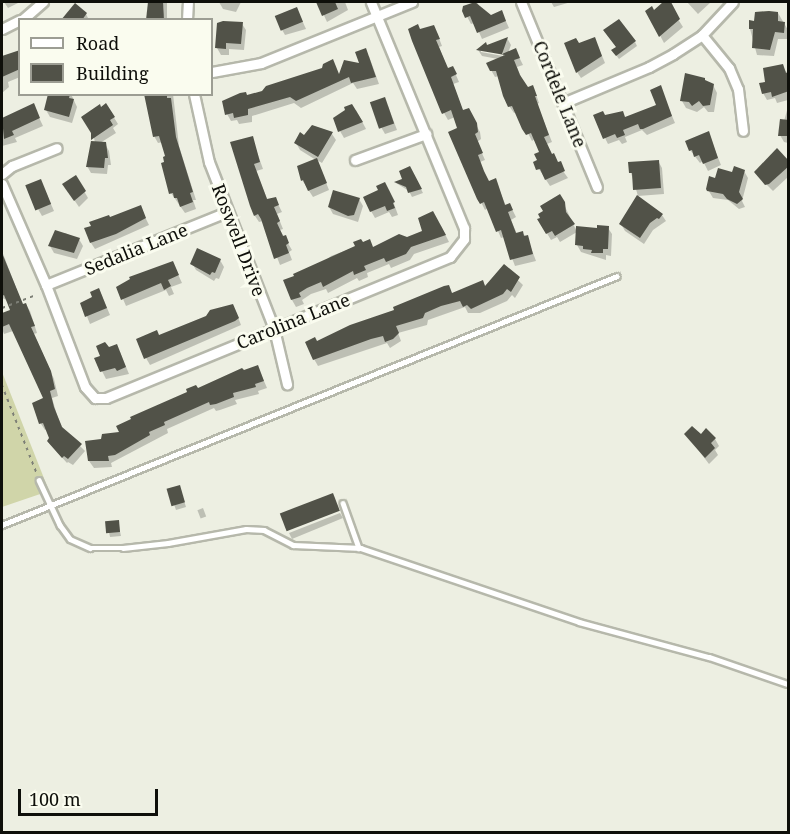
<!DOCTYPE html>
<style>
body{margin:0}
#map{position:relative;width:790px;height:834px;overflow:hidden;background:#edefe2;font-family:"Noto Serif",serif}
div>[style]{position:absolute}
.green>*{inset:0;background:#d0d5a9}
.shadow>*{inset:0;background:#0003;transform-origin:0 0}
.building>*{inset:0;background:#515248;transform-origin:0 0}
.path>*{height:1.5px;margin-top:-0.75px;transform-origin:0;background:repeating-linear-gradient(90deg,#7d7f76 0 3px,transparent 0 7.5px)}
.roads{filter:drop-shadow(2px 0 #b6b8ab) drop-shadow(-2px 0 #b6b8ab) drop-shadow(0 2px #b6b8ab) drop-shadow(0 -2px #b6b8ab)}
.lane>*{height:4.5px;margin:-2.25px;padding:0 2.25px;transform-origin:2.25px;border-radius:2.25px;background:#fff}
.street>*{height:9px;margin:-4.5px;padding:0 4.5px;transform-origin:4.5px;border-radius:4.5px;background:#fff}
span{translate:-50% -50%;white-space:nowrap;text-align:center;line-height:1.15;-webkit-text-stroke:6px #fafcef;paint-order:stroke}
.street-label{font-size:18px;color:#0e0f0a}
.frame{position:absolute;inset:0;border:3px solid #0e0f0a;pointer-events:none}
.legend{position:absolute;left:18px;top:18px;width:195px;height:78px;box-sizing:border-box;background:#fafcef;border:2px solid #9c9d93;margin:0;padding:8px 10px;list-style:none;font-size:18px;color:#0e0f0a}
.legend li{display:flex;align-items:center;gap:12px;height:30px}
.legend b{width:30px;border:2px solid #9c9d93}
.scale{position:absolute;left:18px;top:789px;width:140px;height:27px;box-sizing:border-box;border:3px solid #0e0f0a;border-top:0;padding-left:8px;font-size:18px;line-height:21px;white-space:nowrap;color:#0e0f0a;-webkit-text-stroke:4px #fafcef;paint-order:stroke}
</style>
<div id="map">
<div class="green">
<i style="clip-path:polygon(2px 372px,49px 491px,2px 507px)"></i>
</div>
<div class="shadow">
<i style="clip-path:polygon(4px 2px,20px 2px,8px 8px)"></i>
<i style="left:148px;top:2px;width:19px;height:18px"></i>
<i style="clip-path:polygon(219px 2px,241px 2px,236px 12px,223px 9px)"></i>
<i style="clip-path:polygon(318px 2px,345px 2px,348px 10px,327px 22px)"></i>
<i style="clip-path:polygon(477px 2px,481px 10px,491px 17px,505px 19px,509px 28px,482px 39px,475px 23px,471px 24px,464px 11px,464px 7px)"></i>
<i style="clip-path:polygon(551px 2px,571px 2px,554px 7px)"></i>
<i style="clip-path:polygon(667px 2px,683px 27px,664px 43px,647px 11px,654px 13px)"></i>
<i style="clip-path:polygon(687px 2px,711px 2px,698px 14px)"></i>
<i style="clip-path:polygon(75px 5px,86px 14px,89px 20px,63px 20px)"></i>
<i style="clip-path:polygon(297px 9px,306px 29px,285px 35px,281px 28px)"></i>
<i style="clip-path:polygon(778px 13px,788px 30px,787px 39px,778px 39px,774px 56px,757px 55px,750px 29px,755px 22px)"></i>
<i style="clip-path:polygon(242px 24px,246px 30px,244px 50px,229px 49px,229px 55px,221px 55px,217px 48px)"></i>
<i style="clip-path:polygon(420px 30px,437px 33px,442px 46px,439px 47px,448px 70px,453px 68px,459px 82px,453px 84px,463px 111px,468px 110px,480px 132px,481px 139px,477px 142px,485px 160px,480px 162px,487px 180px,489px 182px,495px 180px,506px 206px,510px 205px,516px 217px,511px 220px,517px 234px,522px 233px,527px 237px,536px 261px,515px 266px,504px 237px,501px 238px,488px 208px,485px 210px,479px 198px,455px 117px,448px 120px,444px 113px)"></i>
<i style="clip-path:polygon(evenodd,507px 38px,511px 45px,508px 53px,519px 57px,523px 65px,517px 67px,523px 82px,527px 89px,536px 94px,539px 103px,537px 104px,552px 142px,547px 144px,552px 156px,568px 178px,550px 186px,535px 163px,539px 161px,541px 153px,535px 139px,532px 141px,517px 112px,514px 113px,507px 103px,499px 76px,495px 77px,491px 70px,498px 59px,482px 56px,478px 50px,507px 38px,481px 49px,503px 53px,503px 56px,481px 52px,481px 49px)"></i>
<i style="clip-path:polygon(635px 42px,637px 46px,619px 59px,613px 51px)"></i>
<i style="clip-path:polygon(579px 45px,598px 46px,605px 63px,581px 78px,577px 72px)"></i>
<i style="clip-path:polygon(20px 51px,20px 77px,8px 82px,9px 87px,2px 93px,2px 59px)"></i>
<i style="clip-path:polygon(369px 56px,379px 84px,357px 89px,353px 83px,301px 108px,294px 103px,252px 116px,252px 122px,239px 124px,237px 120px,231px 121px,227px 114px,248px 97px,339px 76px,361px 65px)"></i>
<i style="clip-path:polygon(782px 66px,788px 74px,788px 100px,777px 103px,775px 98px,767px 100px,763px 93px,767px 83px)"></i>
<i style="clip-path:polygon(706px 82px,713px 85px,717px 93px,714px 112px,708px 112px,704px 107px,697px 112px,686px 108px,682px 101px)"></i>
<i style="clip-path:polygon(660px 87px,675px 123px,647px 135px,642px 130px,625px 137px,627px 142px,622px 144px,619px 140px,608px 144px,605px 138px,605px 117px,626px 119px,658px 106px)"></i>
<i style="clip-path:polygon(50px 94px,71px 94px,77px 107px,72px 123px,50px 117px,46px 110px)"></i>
<i style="clip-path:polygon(145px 94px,173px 94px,179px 146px,196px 200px,193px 200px,196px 209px,185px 213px,171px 193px,167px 157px,163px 142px,158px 143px,154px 136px)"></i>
<i style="clip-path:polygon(33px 105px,43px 126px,15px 138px,17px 142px,2px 146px,2px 119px)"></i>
<i style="clip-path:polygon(106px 105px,118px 124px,113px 128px,116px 133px,100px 143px,105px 144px,109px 151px,111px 165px,108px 165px,107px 174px,91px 173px,87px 166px,95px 143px,93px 133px,101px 109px)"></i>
<i style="clip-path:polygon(388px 106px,397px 130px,385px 134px,381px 127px)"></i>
<i style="clip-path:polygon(788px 107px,788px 143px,784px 142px,780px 135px)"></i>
<i style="clip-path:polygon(356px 110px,366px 129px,344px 138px,340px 131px)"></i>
<i style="clip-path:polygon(708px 133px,721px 165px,708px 171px,703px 161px,700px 163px,690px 150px)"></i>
<i style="clip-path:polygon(332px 134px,336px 140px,322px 163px,317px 160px,329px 190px,313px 197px,302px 180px,316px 160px,300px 150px,296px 143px,304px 136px)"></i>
<i style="clip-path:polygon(252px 138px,263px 169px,256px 171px,268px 201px,275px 199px,279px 206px,282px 212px,277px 214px,283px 229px,280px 230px,292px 250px,289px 252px,292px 260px,280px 265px,263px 221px,259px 222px,255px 216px)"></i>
<i style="clip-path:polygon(658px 161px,662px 168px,664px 194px,638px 196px,631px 173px)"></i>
<i style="clip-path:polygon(788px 161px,788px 177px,773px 191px,755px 173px)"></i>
<i style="clip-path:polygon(410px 168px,423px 193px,412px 197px,409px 191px,396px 183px,404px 180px)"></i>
<i style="clip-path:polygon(744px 171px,748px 178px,742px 201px,745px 207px,739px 209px,728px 200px,713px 198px,707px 188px,716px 180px)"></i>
<i style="clip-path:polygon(76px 177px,88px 198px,79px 207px,68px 191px)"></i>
<i style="clip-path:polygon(44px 188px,54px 211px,42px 216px,38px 209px)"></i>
<i style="clip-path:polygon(389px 190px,398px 215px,392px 217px,389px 212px,375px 218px,371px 211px)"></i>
<i style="clip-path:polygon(560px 196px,577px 232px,578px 228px,608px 228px,612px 234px,611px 256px,606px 255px,606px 260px,581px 252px,577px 245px,577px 232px,560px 242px,557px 237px,551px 240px,539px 220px)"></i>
<i style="clip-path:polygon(359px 199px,363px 206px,358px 222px,333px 214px,329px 207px)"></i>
<i style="clip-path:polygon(140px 207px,149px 225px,95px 249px,91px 243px,110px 219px)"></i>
<i style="clip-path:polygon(662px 215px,666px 221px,653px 230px,644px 244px,625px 231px,621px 224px)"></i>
<i style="clip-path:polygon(441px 226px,449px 242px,414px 254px,410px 260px,391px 268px,389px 264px,367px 273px,368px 277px,359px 281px,357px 278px,328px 293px,326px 289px,311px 294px,302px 300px,304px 304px,296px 307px,292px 300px,285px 281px,321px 264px,331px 256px,363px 244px,374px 249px)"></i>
<i style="clip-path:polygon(65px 233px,79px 239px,83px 246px,77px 259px,54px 253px,50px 246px)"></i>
<i style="clip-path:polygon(2px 251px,23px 306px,26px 305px,30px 311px,37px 333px,34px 334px,54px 379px,58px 396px,52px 398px,57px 415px,63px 429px,85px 451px,73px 465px,68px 462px,67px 463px,48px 442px,51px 439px,47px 429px,45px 430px,41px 424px,34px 404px,45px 399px,13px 331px,4px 334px,2px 329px,2px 314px,12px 310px,7px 300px,2px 298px)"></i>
<i style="clip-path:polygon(220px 260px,224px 267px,219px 279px,216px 278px,214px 281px,196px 270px,192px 263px)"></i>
<i style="clip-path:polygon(504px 267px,523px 285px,515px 298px,512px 295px,507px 301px,480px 313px,468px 313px,465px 307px,428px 320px,427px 325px,398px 333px,401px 341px,390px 348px,387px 343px,318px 366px,314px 359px,317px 343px,483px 282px,486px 287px)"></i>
<i style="clip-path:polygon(176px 270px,182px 283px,171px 287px,174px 294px,169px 296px,166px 290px,126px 306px,123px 299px)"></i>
<i style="clip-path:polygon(99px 289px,110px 315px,90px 324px,82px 304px,94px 297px)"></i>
<i style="clip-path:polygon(236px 312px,241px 325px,150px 365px,146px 358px,159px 337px)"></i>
<i style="clip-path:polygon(109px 349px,120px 352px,129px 374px,106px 379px,96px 359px)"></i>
<i style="clip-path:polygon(261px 374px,267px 388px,258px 391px,259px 394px,235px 400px,237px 404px,220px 410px,216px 411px,214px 408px,167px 429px,168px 433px,111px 463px,112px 467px,94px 468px,89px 461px,102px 440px,122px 433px,197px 390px)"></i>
<i style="clip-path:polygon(686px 434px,715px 439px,719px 446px,715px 450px,718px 455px,709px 464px)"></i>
<i style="clip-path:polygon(169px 490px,181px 491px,186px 507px,176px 510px)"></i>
<i style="left:203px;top:508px;width:9px;height:6px;rotate:69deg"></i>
<i style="clip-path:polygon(340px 513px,343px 518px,292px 539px,289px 533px)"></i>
<i style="clip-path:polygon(118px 522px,121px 536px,110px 537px,107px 523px)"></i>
</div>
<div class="building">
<i style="clip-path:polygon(148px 2px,163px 2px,164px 20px,146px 20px)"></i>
<i style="clip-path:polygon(316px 2px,335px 2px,338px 9px,322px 16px)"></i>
<i style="clip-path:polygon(475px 2px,491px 15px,502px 10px,506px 21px,477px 33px,470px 16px,465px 18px,462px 11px,463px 6px)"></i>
<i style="clip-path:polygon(663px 2px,671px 2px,680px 19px,659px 37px,645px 11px,652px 6px,654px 10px)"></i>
<i style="clip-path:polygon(75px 3px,87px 13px,82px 20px,61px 20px)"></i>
<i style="left:297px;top:7px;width:16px;height:24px;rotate:68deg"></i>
<i style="clip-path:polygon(769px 11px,778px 12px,778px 21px,785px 22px,784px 33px,775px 32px,770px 50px,752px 48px,753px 29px,749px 29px,749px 20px,754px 21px,755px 12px)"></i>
<i style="clip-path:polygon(619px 19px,636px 41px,616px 56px,611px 50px,616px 47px,603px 30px)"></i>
<i style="clip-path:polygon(223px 21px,243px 22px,241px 44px,226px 43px,226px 49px,215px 48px,217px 23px)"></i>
<i style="clip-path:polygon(418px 24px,420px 29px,434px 25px,440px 39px,436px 40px,448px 68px,453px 66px,457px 74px,451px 77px,463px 110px,469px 108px,477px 123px,478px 132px,475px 134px,483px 153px,478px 155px,484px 171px,489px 181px,496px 178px,505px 205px,510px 203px,513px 210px,508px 212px,516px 233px,523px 231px,524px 236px,528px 235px,533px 254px,510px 260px,501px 230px,496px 232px,484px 202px,480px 204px,477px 199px,448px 132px,457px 128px,451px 110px,442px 114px,441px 112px,412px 41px,408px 29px)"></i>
<i style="clip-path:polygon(508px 37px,502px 54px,516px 48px,520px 58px,514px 60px,520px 75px,528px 87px,533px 85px,537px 96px,535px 96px,549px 135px,544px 137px,552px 154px,554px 153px,558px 162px,561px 161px,565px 171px,545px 180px,540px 169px,536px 170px,533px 162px,537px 160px,534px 154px,539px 152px,531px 133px,526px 135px,522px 129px,512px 106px,508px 107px,503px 96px,496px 71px,490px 71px,486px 63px,505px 55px,476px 50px,486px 42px,487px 45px)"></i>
<i style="clip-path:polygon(595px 37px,602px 56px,576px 73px,564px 43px,576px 38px,579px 43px)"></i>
<i style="clip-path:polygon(366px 48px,376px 77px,351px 83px,349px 77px,296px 101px,290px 97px,248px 109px,248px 115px,234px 118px,233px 113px,225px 115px,222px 101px,240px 93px,246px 92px,247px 95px,262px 91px,266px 86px,322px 68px,323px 64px,333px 59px,339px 74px,344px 60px,359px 63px,355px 52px)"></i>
<i style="clip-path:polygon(20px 50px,20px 69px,2px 77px,2px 56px)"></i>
<i style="clip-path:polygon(783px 64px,786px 73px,789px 72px,789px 91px,772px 97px,771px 92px,762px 94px,759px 83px,765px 82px,763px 68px)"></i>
<i style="clip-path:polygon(685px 73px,705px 78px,705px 80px,714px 84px,710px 105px,703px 106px,699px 101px,692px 106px,689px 102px,680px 101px)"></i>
<i style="clip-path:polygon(661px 85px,672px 116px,643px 129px,640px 129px,638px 124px,623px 130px,625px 135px,617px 138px,615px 134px,603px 139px,593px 115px,603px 111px,605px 115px,623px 111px,625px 117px,656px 105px,650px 90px)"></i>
<i style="clip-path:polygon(48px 94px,70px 94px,69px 98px,74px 99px,69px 117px,44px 110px)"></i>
<i style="clip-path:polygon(144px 94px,167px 94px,167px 98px,171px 98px,176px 137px,193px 192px,190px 193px,193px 202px,180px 207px,177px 198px,174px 198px,173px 193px,169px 194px,161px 163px,164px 162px,163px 157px,165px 156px,159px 136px,153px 137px)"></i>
<i style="left:385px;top:97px;width:28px;height:16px;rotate:71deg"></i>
<i style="clip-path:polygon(34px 103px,40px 118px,12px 131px,14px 135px,4px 139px,2px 118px)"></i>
<i style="clip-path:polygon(106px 103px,115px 117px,110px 120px,113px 125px,91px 140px,91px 133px,81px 117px,100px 104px,101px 107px)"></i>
<i style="clip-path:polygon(352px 104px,363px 122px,338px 132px,333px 118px,345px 110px,344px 107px)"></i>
<i style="clip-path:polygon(780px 119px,789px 120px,789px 136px,778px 136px)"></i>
<i style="clip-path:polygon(312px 125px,333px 132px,318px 157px,294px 143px,300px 132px,304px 135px)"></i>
<i style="clip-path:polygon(709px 131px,718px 158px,703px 164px,699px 155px,694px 157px,692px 150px,689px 151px,685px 141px)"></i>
<i style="clip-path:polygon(253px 136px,260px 162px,254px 164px,267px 199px,276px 197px,279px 205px,274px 207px,280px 221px,277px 223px,283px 236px,286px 235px,289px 243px,286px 245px,289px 253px,274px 259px,261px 219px,258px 214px,254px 216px,250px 206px,230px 142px)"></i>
<i style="clip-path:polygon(91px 141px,106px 142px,108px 158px,105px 158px,104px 168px,86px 167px)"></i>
<i style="clip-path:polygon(777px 148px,789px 161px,789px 166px,769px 184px,765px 185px,754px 172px)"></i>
<i style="clip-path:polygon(317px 158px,327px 183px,308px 191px,303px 180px,301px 181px,297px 166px)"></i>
<i style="clip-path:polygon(659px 160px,661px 188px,633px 190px,632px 173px,629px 173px,628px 162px)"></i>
<i style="clip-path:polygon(410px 166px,422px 189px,408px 193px,406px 187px,394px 182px,402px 179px,399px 171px)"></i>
<i style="clip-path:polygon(734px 166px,745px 170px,739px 192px,743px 199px,737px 204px,727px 199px,723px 194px,707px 191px,706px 189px,709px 176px,715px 178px,718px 168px,732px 172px)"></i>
<i style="clip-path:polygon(76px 175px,86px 191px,74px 201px,62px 184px)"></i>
<i style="left:41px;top:179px;width:27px;height:17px;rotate:68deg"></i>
<i style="clip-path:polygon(385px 182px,395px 202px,393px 203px,395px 208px,387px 211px,385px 206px,370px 212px,363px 197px,378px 190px,376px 186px)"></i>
<i style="clip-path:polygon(333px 190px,360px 198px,354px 215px,348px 216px,328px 207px)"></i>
<i style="clip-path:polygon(560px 194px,565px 202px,566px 212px,575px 224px,555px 236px,552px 231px,546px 234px,537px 219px,540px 218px,538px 214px,543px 211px,540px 206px)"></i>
<i style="clip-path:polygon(637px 195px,663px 214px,659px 219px,657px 218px,650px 223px,640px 238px,619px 224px)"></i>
<i style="clip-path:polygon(141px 205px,146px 218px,116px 234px,90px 243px,84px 228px,91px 226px,89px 222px,109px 215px,110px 217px)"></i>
<i style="clip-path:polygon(433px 211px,446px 235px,411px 247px,406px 254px,386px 262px,384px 258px,364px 266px,366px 270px,354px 275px,353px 271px,323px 287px,321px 282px,307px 288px,299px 293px,301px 297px,291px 300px,283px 280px,294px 276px,293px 274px,355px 246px,353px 242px,361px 239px,363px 242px,370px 239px,373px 247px,399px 234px,407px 237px,422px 231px,418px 218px)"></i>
<i style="clip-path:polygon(597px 225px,609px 226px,608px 249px,603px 249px,603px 253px,591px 253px,592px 250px,583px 249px,583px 246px,575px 245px,576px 226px,597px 228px)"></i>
<i style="clip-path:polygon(55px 230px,80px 238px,74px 253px,48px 246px)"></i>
<i style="clip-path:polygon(197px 248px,221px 259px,215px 273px,212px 272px,210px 275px,190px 264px)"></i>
<i style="clip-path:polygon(2px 253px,23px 304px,26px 303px,35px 326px,31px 327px,51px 371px,55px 389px,50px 391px,54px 407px,62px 427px,82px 444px,68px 459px,64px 456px,62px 458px,47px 441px,49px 438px,43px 423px,39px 424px,32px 403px,43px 398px,9px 324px,2px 327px,2px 313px,10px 310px,4px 295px,2px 296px)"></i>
<i style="clip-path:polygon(173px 261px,179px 275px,168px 280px,171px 286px,164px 290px,161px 283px,121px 300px,116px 287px,130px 279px,129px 277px)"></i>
<i style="clip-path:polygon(504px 264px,520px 277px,511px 292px,507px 289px,503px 294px,471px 309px,467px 305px,463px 307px,460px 301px,441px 306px,425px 313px,423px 318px,396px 326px,399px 333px,393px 339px,385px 342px,383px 336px,371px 339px,313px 360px,305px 342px,315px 337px,317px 341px,350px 325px,394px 310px,393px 307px,444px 286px,449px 285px,452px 293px,483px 280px,485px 286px)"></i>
<i style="clip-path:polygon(99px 288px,107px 308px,85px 317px,80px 303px,92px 297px,90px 292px)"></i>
<i style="clip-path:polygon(233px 304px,239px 318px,235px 321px,144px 359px,136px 339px,157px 330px,159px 335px,206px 316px,210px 310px)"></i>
<i style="clip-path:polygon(105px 342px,109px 347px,117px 344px,126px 367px,117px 371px,115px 368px,100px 372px,94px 358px,100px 356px,96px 346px)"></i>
<i style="clip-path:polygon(258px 365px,264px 381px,255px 384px,256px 387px,233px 393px,234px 397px,216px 404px,210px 405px,209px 402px,164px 422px,165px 425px,149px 432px,150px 435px,115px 455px,108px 456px,109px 461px,88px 461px,85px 441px,101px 439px,102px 434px,119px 432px,116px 426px,131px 419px,130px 417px,187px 392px,186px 389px,196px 385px,198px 388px,242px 368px,244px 370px)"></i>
<i style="clip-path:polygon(692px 426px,701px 434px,706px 428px,716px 438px,711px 443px,715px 448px,705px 458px,684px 434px)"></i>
<i style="left:180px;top:485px;width:18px;height:14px;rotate:74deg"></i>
<i style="left:333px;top:493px;width:19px;height:57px;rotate:69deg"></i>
<i style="left:119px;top:520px;width:12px;height:14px;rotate:85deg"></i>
</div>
<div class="path">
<i style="left:2px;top:308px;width:36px;rotate:-21deg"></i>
<i style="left:2px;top:385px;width:96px;rotate:68.5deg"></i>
</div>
<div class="roads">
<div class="lane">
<i style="left:39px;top:480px;width:50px;rotate:65deg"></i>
<i style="left:60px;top:525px;width:17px;rotate:54deg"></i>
<i style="left:70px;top:539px;width:22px;rotate:24deg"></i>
<i style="left:90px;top:548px;width:33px"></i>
<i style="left:123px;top:548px;width:45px;rotate:-6.3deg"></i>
<i style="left:168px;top:543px;width:79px;rotate:-10.2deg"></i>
<i style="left:246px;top:529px;width:18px;rotate:3deg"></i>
<i style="left:264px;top:530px;width:33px;rotate:27deg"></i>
<i style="left:293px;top:545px;width:68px;rotate:2.5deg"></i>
<i style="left:361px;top:548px;width:230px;rotate:18.7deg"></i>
<i style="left:579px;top:622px;width:135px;rotate:15.1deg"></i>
<i style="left:709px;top:657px;width:83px;rotate:18.9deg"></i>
<i style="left:343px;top:503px;width:48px;rotate:70.4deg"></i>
<i style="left:2px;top:525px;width:663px;rotate:-22.04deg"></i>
</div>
<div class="street">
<i style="left:521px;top:2px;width:200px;rotate:67.7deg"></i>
<i style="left:22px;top:20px;width:28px;rotate:-41deg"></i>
<i style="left:187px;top:20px;width:18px;rotate:-87deg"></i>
<i style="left:2px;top:29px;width:20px;rotate:-27deg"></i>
<i style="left:702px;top:35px;width:43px;rotate:50.7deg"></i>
<i style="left:729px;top:68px;width:23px;rotate:67deg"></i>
<i style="left:738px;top:89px;width:42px;rotate:83.2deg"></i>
<i style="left:212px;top:72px;width:50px;rotate:-10.4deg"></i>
<i style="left:261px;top:63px;width:163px;rotate:-22deg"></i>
<i style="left:194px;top:94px;width:70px;rotate:77.6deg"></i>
<i style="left:209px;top:162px;width:179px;rotate:68.7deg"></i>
<i style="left:274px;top:329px;width:57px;rotate:76.7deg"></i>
<i style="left:563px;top:103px;width:93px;rotate:-22.7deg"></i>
<i style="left:649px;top:67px;width:27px;rotate:-28deg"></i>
<i style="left:673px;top:54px;width:35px;rotate:-33deg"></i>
<i style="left:702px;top:35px;width:45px;rotate:-46.8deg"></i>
<i style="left:355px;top:160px;width:76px;rotate:-20.1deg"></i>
<i style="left:2px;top:174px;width:13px;rotate:-39deg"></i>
<i style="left:12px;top:166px;width:48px;rotate:-21.8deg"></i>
<i style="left:2px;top:184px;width:110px;rotate:66.5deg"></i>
<i style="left:46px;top:285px;width:109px;rotate:69.1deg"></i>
<i style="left:85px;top:387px;width:15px;rotate:48deg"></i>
<i style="left:95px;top:398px;width:11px"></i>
<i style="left:106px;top:398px;width:372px;rotate:-22.3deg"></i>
<i style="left:450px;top:257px;width:23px;rotate:-52deg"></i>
<i style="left:464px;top:239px;width:11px;rotate:-90deg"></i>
<i style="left:464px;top:228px;width:244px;rotate:-112.4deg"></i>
<i style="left:46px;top:285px;width:195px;rotate:-22deg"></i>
</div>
</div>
<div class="street-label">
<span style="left:560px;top:94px;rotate:68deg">Cordele Lane</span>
<span style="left:239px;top:240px;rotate:69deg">Roswell Drive</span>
<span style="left:136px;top:249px;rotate:-22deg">Sedalia Lane</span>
<span style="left:293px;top:321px;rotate:-22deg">Carolina Lane</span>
</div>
<div class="frame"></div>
<ul class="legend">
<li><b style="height:8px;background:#fff"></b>Road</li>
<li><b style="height:16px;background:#515248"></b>Building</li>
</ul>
<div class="scale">100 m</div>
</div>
